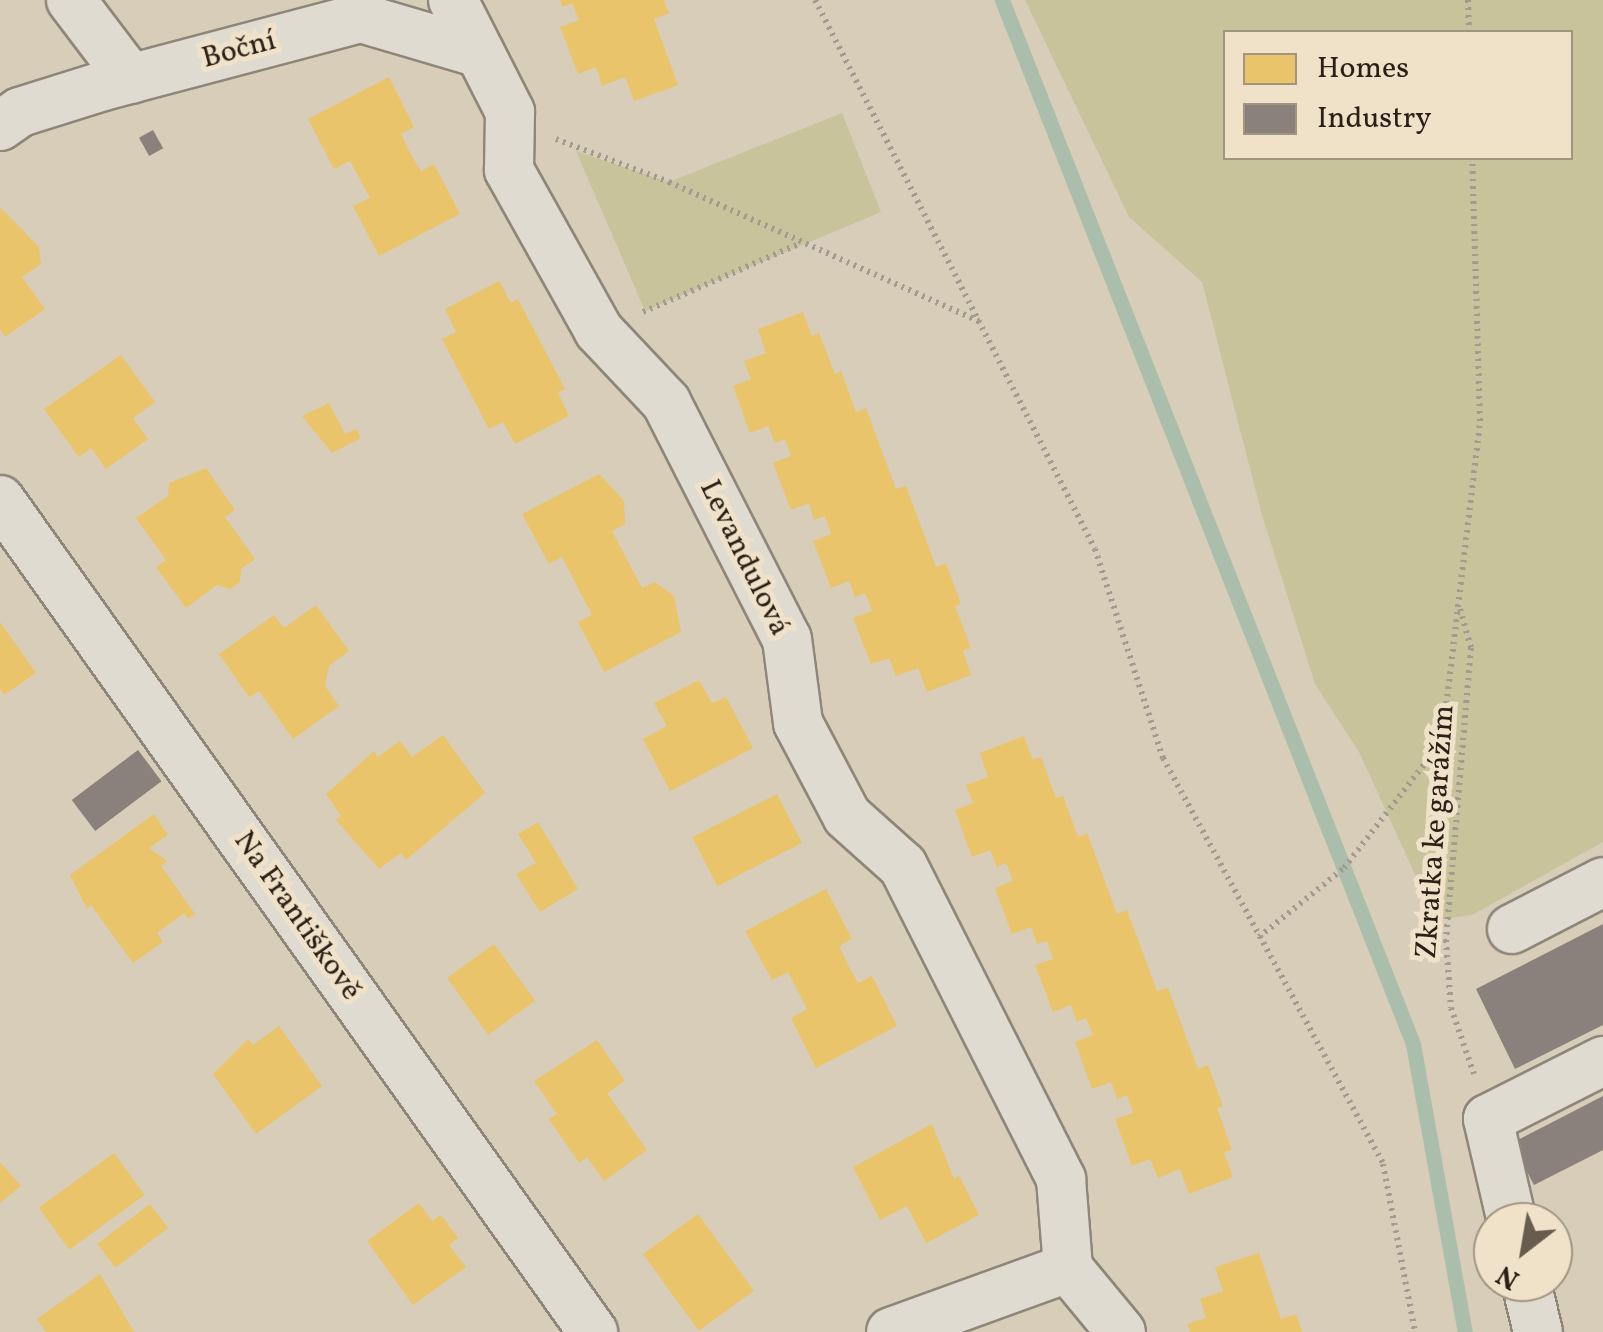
<!DOCTYPE html>
<meta charset="utf-8">
<style>
body{margin:0}
#map{position:relative;width:1603px;height:1332px;overflow:hidden;background:#d8cdb8;font-family:Vollkorn,serif}
div>[style]{position:absolute}
.green>*{inset:0;background:#c9c39b}
.homes>*{inset:0;background:#e9c46a;transform-origin:0 0}
.industry>*{inset:0;background:#8a817c;transform-origin:0 0}
.stream>*{height:15px;margin:-7.5px;padding:0 7.5px;transform-origin:7.5px;border-radius:7.5px;background:#aabeab}
.path>*{height:6px;margin-top:-3px;transform-origin:0;background:repeating-linear-gradient(90deg,#a19b92 0 2.5px,transparent 0 7.5px)}
.roads{filter:drop-shadow(2px 0 #8d8679) drop-shadow(-2px 0 #8d8679) drop-shadow(0 2px #8d8679) drop-shadow(0 -2px #8d8679)}
.minor>*{height:48px;margin:-24px;padding:0 24px;transform-origin:24px;border-radius:24px;background:#e0dbd1}
span{translate:-50% -50%;white-space:nowrap;text-align:center;line-height:1.15;-webkit-text-stroke:10px #efe2c8;paint-order:stroke}
.street-label{font-size:30px;color:#2b1f17}
.legend{position:absolute;left:1223px;top:30px;width:350px;height:130px;box-sizing:border-box;background:#efe2c8;border:2px solid #a19481;margin:0;padding:12px 18px;list-style:none;font-size:30px;color:#2b1f17}
.legend li{display:flex;align-items:center;gap:20px;height:50px}
.legend b{width:50px;border:2px solid #a19481}
.north{position:absolute;left:1473px;top:1202px;width:100px;height:100px;box-sizing:border-box;background:#efe2c8;border:2px solid #a19481;border-radius:50%;rotate:211deg;font-size:28px;font-weight:700;line-height:40px;text-align:center;color:#2b1f17}
.north::after{content:'';display:block;margin:auto;width:35px;height:45px;background:#685c4f;clip-path:polygon(50% 0,100% 100%,50% 72%,0 100%)}
</style>
<div id="map">
<div class="green">
<i style="clip-path:polygon(evenodd,1025px 0,1603px 0,1603px 842px,1472px 915px,1436px 920px,1359px 752px,1315px 684px,1262px 515px,1202px 282px,1129px 217px,1025px 0,1570px 32px,1570px 158px,1226px 158px,1226px 32px,1570px 32px)"></i>
<i style="clip-path:polygon(842px 113px,881px 212px,645px 311px,576px 151px,669px 182px)"></i>
</div>
<div class="homes">
<i style="clip-path:polygon(560px 0,664px 0,669px 13px,654px 19px,678px 85px,634px 101px,625px 77px,602px 86px,596px 67px,578px 74px,560px 27px,579px 20px,572px 3px,562px 7px)"></i>
<i style="clip-path:polygon(389px 77px,414px 127px,401px 134px,410px 153px,421px 171px,434px 164px,460px 214px,379px 256px,353px 206px,370px 198px,350px 161px,334px 169px,308px 119px)"></i>
<i style="clip-path:polygon(0 207px,39px 247px,41px 264px,22px 277px,45px 309px,5px 337px,0 329px)"></i>
<i style="clip-path:polygon(499px 281px,511px 303px,518px 299px,565px 389px,558px 393px,569px 416px,515px 444px,503px 422px,489px 429px,442px 339px,456px 332px,445px 309px)"></i>
<i style="clip-path:polygon(803px 312px,812px 336px,819px 333px,835px 374px,841px 371px,856px 412px,866px 408px,896px 489px,906px 486px,936px 567px,946px 563px,961px 604px,955px 606px,971px 648px,963px 651px,971px 675px,927px 692px,918px 668px,896px 676px,889px 658px,871px 664px,853px 618px,872px 611px,865px 593px,855px 597px,849px 581px,831px 588px,813px 541px,831px 534px,825px 516px,814px 520px,809px 503px,791px 510px,773px 463px,791px 456px,785px 439px,775px 443px,768px 426px,750px 433px,733px 386px,751px 379px,744px 361px,766px 353px,758px 329px)"></i>
<i style="clip-path:polygon(121px 355px,155px 402px,133px 418px,148px 439px,106px 469px,91px 448px,79px 457px,44px 409px)"></i>
<i style="clip-path:polygon(329px 403px,345px 434px,356px 429px,361px 438px,332px 453px,302px 416px)"></i>
<i style="clip-path:polygon(206px 468px,235px 510px,225px 517px,255px 559px,241px 569px,240px 582px,230px 589px,217px 585px,186px 608px,156px 567px,166px 560px,136px 518px,168px 496px,169px 483px)"></i>
<i style="clip-path:polygon(599px 474px,624px 501px,625px 524px,612px 531px,642px 588px,655px 582px,674px 596px,681px 632px,604px 672px,578px 622px,592px 615px,562px 557px,549px 564px,522px 514px)"></i>
<i style="clip-path:polygon(316px 605px,349px 651px,329px 666px,325px 686px,339px 706px,293px 739px,259px 691px,249px 697px,219px 654px,274px 615px,284px 628px)"></i>
<i style="clip-path:polygon(0 622px,36px 673px,4px 695px,0 689px)"></i>
<i style="clip-path:polygon(699px 680px,712px 703px,726px 697px,753px 748px,670px 791px,643px 739px,667px 726px,654px 703px)"></i>
<i style="clip-path:polygon(443px 735px,485px 793px,406px 860px,401px 853px,379px 869px,336px 820px,341px 816px,326px 794px,374px 751px,378px 757px,400px 741px,412px 757px)"></i>
<i style="clip-path:polygon(1024px 736px,1033px 760px,1041px 757px,1056px 798px,1063px 796px,1078px 837px,1087px 833px,1117px 914px,1127px 910px,1157px 991px,1168px 988px,1198px 1069px,1208px 1065px,1223px 1106px,1217px 1108px,1232px 1150px,1224px 1152px,1233px 1177px,1189px 1194px,1180px 1169px,1158px 1178px,1150px 1159px,1132px 1166px,1115px 1119px,1133px 1113px,1127px 1095px,1117px 1099px,1111px 1082px,1092px 1089px,1075px 1042px,1093px 1035px,1086px 1018px,1077px 1022px,1071px 1005px,1053px 1012px,1035px 965px,1053px 959px,1047px 941px,1037px 944px,1031px 927px,1012px 934px,995px 888px,1013px 881px,1006px 863px,997px 867px,990px 850px,972px 857px,955px 810px,973px 803px,966px 785px,988px 777px,980px 753px)"></i>
<i style="left:777px;top:794px;width:55px;height:95px;rotate:63deg"></i>
<i style="clip-path:polygon(154px 814px,168px 835px,149px 848px,167px 861px,161px 866px,195px 914px,188px 919px,184px 913px,157px 933px,163px 942px,133px 963px,91px 905px,87px 909px,70px 875px)"></i>
<i style="clip-path:polygon(538px 822px,578px 889px,540px 912px,516px 874px,536px 863px,518px 834px)"></i>
<i style="clip-path:polygon(826px 889px,852px 939px,839px 946px,848px 965px,858px 983px,872px 976px,897px 1026px,816px 1068px,791px 1018px,807px 1009px,788px 972px,772px 980px,745px 931px)"></i>
<i style="left:494px;top:944px;width:70px;height:58px;rotate:54deg"></i>
<i style="clip-path:polygon(279px 1026px,322px 1086px,256px 1134px,213px 1074px,248px 1039px,253px 1045px)"></i>
<i style="clip-path:polygon(597px 1040px,625px 1081px,607px 1093px,647px 1150px,604px 1181px,587px 1157px,579px 1163px,549px 1119px,557px 1114px,534px 1081px)"></i>
<i style="clip-path:polygon(932px 1124px,954px 1179px,959px 1176px,979px 1215px,926px 1243px,907px 1206px,880px 1220px,853px 1167px)"></i>
<i style="left:114px;top:1153px;width:52px;height:93px;rotate:54deg"></i>
<i style="clip-path:polygon(0 1162px,21px 1186px,0 1203px)"></i>
<i style="clip-path:polygon(419px 1203px,432px 1221px,441px 1215px,458px 1238px,449px 1245px,466px 1267px,413px 1305px,367px 1241px)"></i>
<i style="left:150px;top:1204px;width:30px;height:66px;rotate:53deg"></i>
<i style="left:698px;top:1214px;width:95px;height:68px;rotate:54deg"></i>
<i style="clip-path:polygon(1259px 1253px,1281px 1319px,1296px 1314px,1302px 1332px,1190px 1332px,1187px 1324px,1206px 1318px,1200px 1299px,1223px 1291px,1215px 1267px)"></i>
<i style="clip-path:polygon(100px 1274px,134px 1332px,46px 1332px,37px 1319px)"></i>
</div>
<div class="industry">
<i style="left:153px;top:130px;width:21px;height:16px;rotate:61deg"></i>
<i style="left:138px;top:750px;width:39px;height:83px;rotate:53deg"></i>
<i style="clip-path:polygon(1603px 924px,1603px 1025px,1515px 1069px,1476px 989px)"></i>
<i style="clip-path:polygon(1603px 1096px,1603px 1150px,1534px 1185px,1512px 1143px)"></i>
</div>
<div class="stream">
<i style="left:1002px;top:0;width:1122px;rotate:68.51deg"></i>
<i style="left:1413px;top:1044px;width:293px;rotate:79.8deg"></i>
</div>
<div class="path">
<i style="left:815px;top:0;width:616px;rotate:62.98deg"></i>
<i style="left:1095px;top:549px;width:220px;rotate:72deg"></i>
<i style="left:1163px;top:758px;width:462px;rotate:61.5deg"></i>
<i style="left:1383px;top:1164px;width:171px;rotate:79.2deg"></i>
<i style="left:1468px;top:0;width:32px;rotate:88deg"></i>
<i style="left:556px;top:139px;width:121px;rotate:20.8deg"></i>
<i style="left:669px;top:182px;width:341px;rotate:24.2deg"></i>
<i style="left:643px;top:312px;width:172px;rotate:-23.6deg"></i>
<i style="left:1460px;top:609px;width:41px;rotate:74.2deg"></i>
<i style="left:1471px;top:648px;width:293px;rotate:94.9deg"></i>
<i style="left:1446px;top:940px;width:68px;rotate:85.8deg"></i>
<i style="left:1451px;top:1008px;width:70px;rotate:70.8deg"></i>
<i style="left:1259px;top:937px;width:109px;rotate:-39.1deg"></i>
<i style="left:1344px;top:868px;width:160px;rotate:-52.3deg"></i>
<i style="left:1442px;top:741px;width:322px;rotate:-83.2deg"></i>
<i style="left:1480px;top:421px;width:263px;rotate:-91.7deg"></i>
</div>
<div class="roads">
<div class="minor">
<i style="left:71px;top:0;width:99px;rotate:52.8deg"></i>
<i style="left:453px;top:0;width:126px;rotate:63deg"></i>
<i style="left:510px;top:112px;width:58px;rotate:91deg"></i>
<i style="left:509px;top:170px;width:184px;rotate:60.8deg"></i>
<i style="left:599px;top:331px;width:98px;rotate:46.7deg"></i>
<i style="left:666px;top:402px;width:266px;rotate:63deg"></i>
<i style="left:787px;top:639px;width:85px;rotate:82.5deg"></i>
<i style="left:798px;top:723px;width:105px;rotate:62.2deg"></i>
<i style="left:847px;top:816px;width:75px;rotate:41.8deg"></i>
<i style="left:903px;top:866px;width:351px;rotate:63.2deg"></i>
<i style="left:1061px;top:1179px;width:89px;rotate:85.5deg"></i>
<i style="left:1068px;top:1268px;width:83px;rotate:50.4deg"></i>
<i style="left:0;top:126px;width:24px;rotate:-35deg"></i>
<i style="left:20px;top:112px;width:87px;rotate:-17.4deg"></i>
<i style="left:103px;top:86px;width:267px;rotate:-14.8deg"></i>
<i style="left:361px;top:18px;width:124px;rotate:16.4deg"></i>
<i style="left:0;top:500px;width:1022px;rotate:54.52deg"></i>
<i style="left:1512px;top:929px;width:102px;rotate:-27.3deg"></i>
<i style="left:1512px;top:1222px;width:106px;rotate:-103.1deg"></i>
<i style="left:1488px;top:1119px;width:129px;rotate:-26.8deg"></i>
<i style="left:1526px;top:1282px;width:51px;rotate:76.5deg"></i>
<i style="left:891px;top:1332px;width:188px;rotate:-19.9deg"></i>
</div>
</div>
<div class="street-label">
<span style="left:239px;top:50px;rotate:-15deg">Boční</span>
<span style="left:744px;top:558px;rotate:64deg">Levandulová</span>
<span style="left:1436px;top:832px;rotate:-86deg">Zkratka ke garážím</span>
<span style="left:297px;top:916px;rotate:55deg">Na Františkově</span>
</div>
<ul class="legend">
<li><b style="height:28px;background:#e9c46a"></b>Homes</li>
<li><b style="height:28px;background:#8a817c"></b>Industry</li>
</ul>
<div class="north">N</div>
</div>
